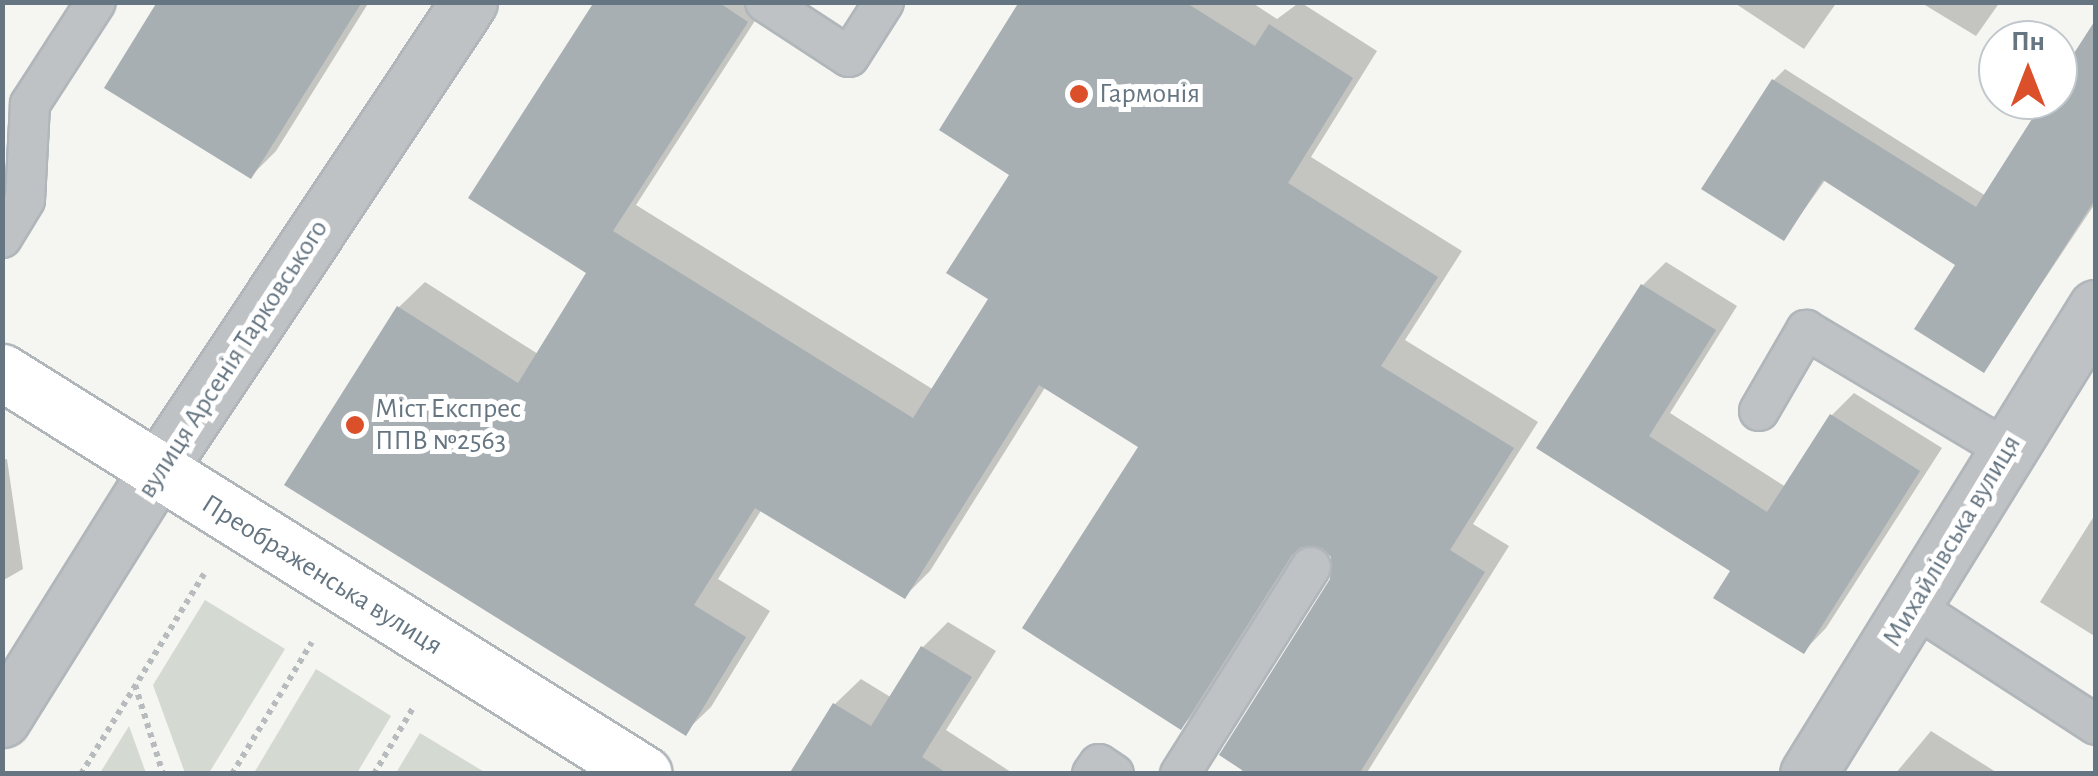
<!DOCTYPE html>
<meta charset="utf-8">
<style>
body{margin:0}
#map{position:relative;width:2098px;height:776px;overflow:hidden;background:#f5f5f1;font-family:"Alegreya Sans",sans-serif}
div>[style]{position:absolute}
.green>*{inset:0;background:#d4dad1}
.shadow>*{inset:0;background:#0003}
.building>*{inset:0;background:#a7afb3}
.path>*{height:6px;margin-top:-3px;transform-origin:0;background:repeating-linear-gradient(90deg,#b8bbbd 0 5px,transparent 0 10px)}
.roads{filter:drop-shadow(2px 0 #b0b6ba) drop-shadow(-2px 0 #b0b6ba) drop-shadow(0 2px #b0b6ba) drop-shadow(0 -2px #b0b6ba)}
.service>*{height:38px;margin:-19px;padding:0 19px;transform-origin:19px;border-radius:19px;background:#bec2c5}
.minor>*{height:55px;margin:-27.5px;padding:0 27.5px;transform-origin:27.5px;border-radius:27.5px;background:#bec2c5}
.tertiary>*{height:55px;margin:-27.5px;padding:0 27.5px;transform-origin:27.5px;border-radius:27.5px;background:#bec2c5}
.secondary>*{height:55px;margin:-27.5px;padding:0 27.5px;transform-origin:27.5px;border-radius:27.5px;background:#fff}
.dots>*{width:28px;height:28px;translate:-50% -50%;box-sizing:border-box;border:5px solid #fff;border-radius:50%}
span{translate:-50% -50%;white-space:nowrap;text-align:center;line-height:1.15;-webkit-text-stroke:10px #fff;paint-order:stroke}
.poi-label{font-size:28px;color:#657581}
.left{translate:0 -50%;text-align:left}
.street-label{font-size:28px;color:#657581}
.frame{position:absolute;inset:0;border:5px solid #657581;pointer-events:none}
.north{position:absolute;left:1978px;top:20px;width:100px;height:100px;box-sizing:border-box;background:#fff;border:2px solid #c1c8cd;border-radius:50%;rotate:0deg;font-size:28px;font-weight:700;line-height:40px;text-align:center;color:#657581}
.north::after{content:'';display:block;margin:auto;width:35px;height:45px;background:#db502b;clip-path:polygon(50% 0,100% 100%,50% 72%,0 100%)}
</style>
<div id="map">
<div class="green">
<i style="clip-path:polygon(205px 600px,285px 649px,209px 773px,185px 773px,153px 685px)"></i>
<i style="clip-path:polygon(316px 669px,391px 716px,357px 773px,254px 773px)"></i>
<i style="clip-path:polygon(129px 726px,146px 773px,100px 773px)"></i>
<i style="clip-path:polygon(420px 733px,486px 773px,396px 773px)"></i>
</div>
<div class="shadow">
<i style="clip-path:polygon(160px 2px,369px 2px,276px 151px,251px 176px)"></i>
<i style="clip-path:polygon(596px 2px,767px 2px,636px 205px,934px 390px,991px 298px,1013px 174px,1022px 2px,1251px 2px,1277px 19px,1300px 2px,1377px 51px,1311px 157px,1462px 251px,1405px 340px,1538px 422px,1473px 524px,1509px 546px,1366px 774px,1240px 774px,1333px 580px,1333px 554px,1305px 545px,1206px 702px,1181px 727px,1142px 446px,1046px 386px,930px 571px,905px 596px,762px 509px,718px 579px,770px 611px,711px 707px,685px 732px,288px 485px,399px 307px,425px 282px,538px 354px,590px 272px)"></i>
<i style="clip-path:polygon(1733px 2px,1837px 2px,1804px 49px)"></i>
<i style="clip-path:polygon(1920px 2px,2000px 2px,1976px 36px)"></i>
<i style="clip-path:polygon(2096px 59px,2096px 202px,1984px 370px,1959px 264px,1826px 179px,1784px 238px,1774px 80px,1785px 69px,1986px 196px,2047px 100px,2058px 100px,2058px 83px)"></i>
<i style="clip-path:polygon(1666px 262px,1737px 306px,1670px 413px,1786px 487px,1831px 416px,1854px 393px,1942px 448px,1826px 628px,1804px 651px,1734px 570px,1539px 447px,1643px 285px)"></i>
<i style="clip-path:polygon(7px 459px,23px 569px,2px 581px,2px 460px)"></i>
<i style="clip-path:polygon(2096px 513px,2096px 637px,2040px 602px)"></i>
<i style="clip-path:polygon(948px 622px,996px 651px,946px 730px,1014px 774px,792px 774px,835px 704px,861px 679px,892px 698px,923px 647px)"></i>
<i style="clip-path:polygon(1931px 731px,1999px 774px,1895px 774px)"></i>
</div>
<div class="building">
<i style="clip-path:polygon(157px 2px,362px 2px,251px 179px,104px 88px)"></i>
<i style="clip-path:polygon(594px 2px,718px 2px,748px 22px,613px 231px,913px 418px,988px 299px,946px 273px,1009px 175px,939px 130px,1019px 2px,1185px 2px,1255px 46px,1269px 24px,1353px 78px,1288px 183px,1438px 277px,1381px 366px,1514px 448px,1450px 550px,1485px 572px,1359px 774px,1248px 774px,1219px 755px,1330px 579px,1331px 557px,1322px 548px,1301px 547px,1292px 555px,1181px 730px,1022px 628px,1138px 447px,1039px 385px,905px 599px,755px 508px,694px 605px,746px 637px,686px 736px,284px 485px,397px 306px,518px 383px,586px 273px,468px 198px)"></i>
<i style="clip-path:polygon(2096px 19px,2096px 198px,1984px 373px,1914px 329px,1955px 265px,1823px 180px,1784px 241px,1701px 189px,1772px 79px,1976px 207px,2044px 100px,2058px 100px,2058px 78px)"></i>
<i style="clip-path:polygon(1641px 284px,1716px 330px,1649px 436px,1767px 512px,1830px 414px,1920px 471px,1804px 654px,1713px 598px,1730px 571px,1536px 448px)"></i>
<i style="clip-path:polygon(921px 646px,972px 677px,922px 757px,948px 774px,789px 774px,833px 703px,871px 726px)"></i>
</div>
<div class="path">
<i style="left:135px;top:685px;width:93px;rotate:72.5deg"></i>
<i style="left:81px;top:774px;width:235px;rotate:-58.4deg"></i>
<i style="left:232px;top:774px;width:154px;rotate:-58.8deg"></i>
<i style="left:374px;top:774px;width:79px;rotate:-59.5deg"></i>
</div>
<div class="roads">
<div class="service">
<i style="left:765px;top:2px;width:100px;rotate:33.2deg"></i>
<i style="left:849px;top:57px;width:65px;rotate:-57.5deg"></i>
<i style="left:2px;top:238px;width:44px;rotate:-58.8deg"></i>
<i style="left:25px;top:200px;width:96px;rotate:-87deg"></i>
<i style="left:30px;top:104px;width:121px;rotate:-57.1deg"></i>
<i style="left:1759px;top:411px;width:94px;rotate:-59.9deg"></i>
<i style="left:1806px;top:330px;width:234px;rotate:30.8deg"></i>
<i style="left:1913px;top:606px;width:218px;rotate:33deg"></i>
<i style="left:1092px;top:774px;width:12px;rotate:-55deg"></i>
<i style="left:1099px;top:764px;width:18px;rotate:34deg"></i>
<i style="left:1180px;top:774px;width:245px;rotate:-57.7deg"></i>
</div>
<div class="minor">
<i style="left:2px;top:719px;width:292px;rotate:-58deg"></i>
<i style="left:157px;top:471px;width:563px;rotate:-56.37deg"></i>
</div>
<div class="tertiary">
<i style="left:1808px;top:774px;width:548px;rotate:-58.28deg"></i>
</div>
<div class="secondary">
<i style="left:2px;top:372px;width:757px;rotate:32.05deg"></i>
</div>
</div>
<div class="dots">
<i style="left:1079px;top:94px;background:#db502b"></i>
<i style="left:355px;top:425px;background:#db502b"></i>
</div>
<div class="poi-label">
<span class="left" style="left:1099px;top:94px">Гармонія</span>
<span class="left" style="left:375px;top:425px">Міст Експрес<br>ППВ №2563</span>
</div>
<div class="street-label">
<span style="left:233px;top:359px;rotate:-57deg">вулиця Арсенія Тарковського</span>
<span style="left:1952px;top:541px;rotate:-59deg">Михайлівська вулиця</span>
<span style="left:322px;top:575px;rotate:32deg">Преображенська вулиця</span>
</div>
<div class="frame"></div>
<div class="north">Пн</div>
</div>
